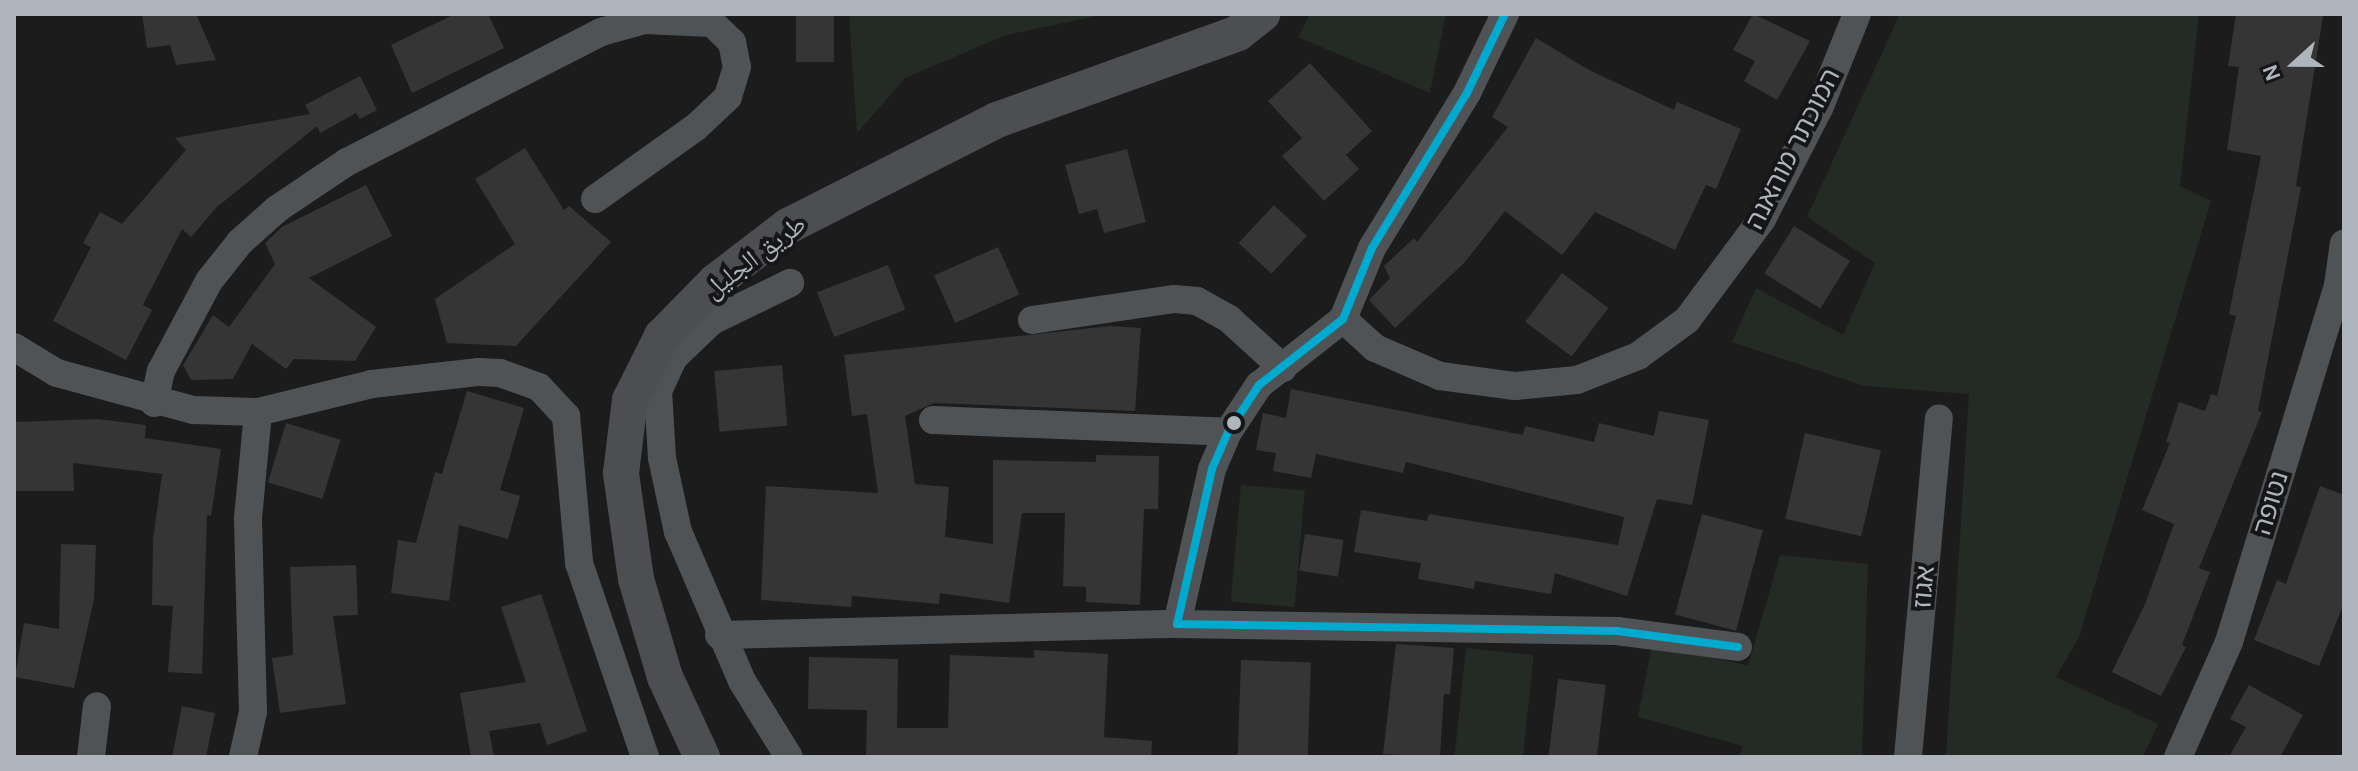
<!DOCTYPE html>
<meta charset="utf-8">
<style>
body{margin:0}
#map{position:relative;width:2358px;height:771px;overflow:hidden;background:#1c1c1c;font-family:Karla,"Noto Naskh Arabic","Noto Sans Hebrew",sans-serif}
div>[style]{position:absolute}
.green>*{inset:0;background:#242b24;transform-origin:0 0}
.building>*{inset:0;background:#353536;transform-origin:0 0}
.minor>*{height:28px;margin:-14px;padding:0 14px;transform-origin:14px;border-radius:14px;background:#505355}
.major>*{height:36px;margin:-18px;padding:0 18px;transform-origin:18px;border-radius:18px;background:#4d4e51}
.bus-1>*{height:8px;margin:-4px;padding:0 4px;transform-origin:4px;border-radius:4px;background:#00a9ce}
.dots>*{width:22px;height:22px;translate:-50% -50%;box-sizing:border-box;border:4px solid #161618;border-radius:50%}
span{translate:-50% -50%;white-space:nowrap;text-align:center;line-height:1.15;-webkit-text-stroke:8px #161618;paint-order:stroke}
.street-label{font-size:26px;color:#aeb5bc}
.frame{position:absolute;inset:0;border:16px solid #aeb5bc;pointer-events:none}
.north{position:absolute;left:2254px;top:24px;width:80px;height:80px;-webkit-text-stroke:6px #161618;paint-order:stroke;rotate:249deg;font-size:22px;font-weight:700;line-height:32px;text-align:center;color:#aeb5bc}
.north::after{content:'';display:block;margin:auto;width:28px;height:36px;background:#aeb5bc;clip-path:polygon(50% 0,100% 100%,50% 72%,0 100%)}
</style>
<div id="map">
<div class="green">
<i style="clip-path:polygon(849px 14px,1106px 14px,1006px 35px,905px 78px,857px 133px)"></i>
<i style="clip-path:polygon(1310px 14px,1446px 14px,1430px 93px,1298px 37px)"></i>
<i style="clip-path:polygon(1900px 14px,2199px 14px,2180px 186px,2211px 201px,2079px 637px,2056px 677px,2158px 724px,2143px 757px,1946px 757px,1969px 394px,1865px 386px,1732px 342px,1756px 288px,1843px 335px,1875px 263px,1807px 217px)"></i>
<i style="left:1241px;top:485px;width:64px;height:117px;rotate:5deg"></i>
<i style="clip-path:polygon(1780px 555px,1868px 564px,1862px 757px,1739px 757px,1743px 746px,1638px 717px,1653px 641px,1748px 666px)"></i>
<i style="left:1466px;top:648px;width:68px;height:109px;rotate:6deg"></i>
</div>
<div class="building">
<i style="clip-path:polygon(142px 14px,196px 14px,216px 60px,176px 65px,170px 45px,147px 48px)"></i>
<i style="clip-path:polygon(455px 14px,488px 14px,504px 48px,412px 93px,391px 45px)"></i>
<i style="left:796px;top:14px;width:38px;height:48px"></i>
<i style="clip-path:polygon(1753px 14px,1810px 41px,1777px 100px,1744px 81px,1755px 61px,1733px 50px)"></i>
<i style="clip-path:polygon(2236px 14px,2323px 16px,2296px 186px,2301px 187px,2258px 411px,2262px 412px,2199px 568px,2210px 572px,2182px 645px,2186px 647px,2161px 696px,2112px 672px,2145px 604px,2174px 524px,2142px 510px,2170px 443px,2166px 442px,2179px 402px,2205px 411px,2211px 394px,2217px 396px,2236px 316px,2229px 314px,2261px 156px,2227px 150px,2239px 67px,2228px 66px)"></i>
<i style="clip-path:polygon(1536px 38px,1589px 70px,1674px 110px,1677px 102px,1741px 129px,1716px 189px,1706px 185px,1675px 250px,1595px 212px,1562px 255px,1505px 211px,1465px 262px,1395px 328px,1369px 300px,1390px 278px,1384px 266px,1414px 238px,1417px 242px,1508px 127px,1492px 117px)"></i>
<i style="clip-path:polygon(1310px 63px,1372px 131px,1346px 155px,1359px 169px,1324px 201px,1282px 156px,1302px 138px,1268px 101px)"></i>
<i style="clip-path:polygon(360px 76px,377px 110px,360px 119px,356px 113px,320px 133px,317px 126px,217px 207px,191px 237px,182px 229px,143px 305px,152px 310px,126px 360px,53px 321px,91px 247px,83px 243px,100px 212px,122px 224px,186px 150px,175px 138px,310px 114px,305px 105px)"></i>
<i style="clip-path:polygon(525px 148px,564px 210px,569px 206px,611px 242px,516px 346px,447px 343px,435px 299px,515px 244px,475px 179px)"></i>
<i style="clip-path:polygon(1127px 149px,1146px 222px,1104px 233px,1097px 209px,1079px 214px,1065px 165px)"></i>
<i style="clip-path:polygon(366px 185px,392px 236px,309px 278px,376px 327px,355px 361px,294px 359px,286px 369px,252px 344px,233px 379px,191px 380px,183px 365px,213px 315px,229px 327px,275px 264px,265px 243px,282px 227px)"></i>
<i style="left:1274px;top:205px;width:45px;height:52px;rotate:43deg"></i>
<i style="left:1794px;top:226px;width:66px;height:56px;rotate:32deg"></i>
<i style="left:998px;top:247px;width:52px;height:70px;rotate:66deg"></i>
<i style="left:888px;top:265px;width:48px;height:76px;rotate:69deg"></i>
<i style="left:1562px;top:273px;width:58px;height:61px;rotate:37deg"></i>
<i style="clip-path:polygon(1110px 326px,1141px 328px,1135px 411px,934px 403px,905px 416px,915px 484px,949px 487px,945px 537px,993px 544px,993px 460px,1096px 462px,1096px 455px,1159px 456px,1158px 509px,1144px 509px,1140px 605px,1086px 602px,1086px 587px,1063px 586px,1065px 513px,1022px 513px,1009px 603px,940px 593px,939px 604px,852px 596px,851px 607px,761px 600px,766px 486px,878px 493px,867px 414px,852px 416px,844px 355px)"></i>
<i style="left:782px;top:365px;width:61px;height:68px;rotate:85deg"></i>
<i style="clip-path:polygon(1291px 389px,1523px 435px,1525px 426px,1594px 442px,1599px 423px,1654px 436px,1659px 411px,1709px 420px,1692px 505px,1657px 499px,1627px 596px,1555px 573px,1551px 594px,1475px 581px,1474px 589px,1418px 579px,1421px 563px,1354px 552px,1361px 510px,1427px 521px,1429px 514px,1618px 545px,1624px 517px,1406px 462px,1403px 473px,1316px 454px,1311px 478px,1273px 471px,1276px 453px,1256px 450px,1263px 413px,1286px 418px)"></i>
<i style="clip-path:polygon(467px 391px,524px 408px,500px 490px,520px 496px,508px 539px,459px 525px,449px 601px,391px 593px,398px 540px,416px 543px,435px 472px,442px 474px)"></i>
<i style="clip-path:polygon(98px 419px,146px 425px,145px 438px,221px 449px,211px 516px,207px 515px,202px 674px,168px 672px,173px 606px,152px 605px,153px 540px,162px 474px,73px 463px,74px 491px,15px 491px,14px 422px)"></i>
<i style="left:286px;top:423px;width:57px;height:62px;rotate:17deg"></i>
<i style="left:1805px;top:433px;width:78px;height:88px;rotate:13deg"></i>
<i style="clip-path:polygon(2320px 486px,2344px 495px,2344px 603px,2319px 666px,2254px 640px,2277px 580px,2286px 584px)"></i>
<i style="left:1702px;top:514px;width:63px;height:104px;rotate:15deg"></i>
<i style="left:1305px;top:534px;width:39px;height:37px;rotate:9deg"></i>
<i style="clip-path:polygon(61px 544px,96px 545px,94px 599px,74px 688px,15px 677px,24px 623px,59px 629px)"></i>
<i style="clip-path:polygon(356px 565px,358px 615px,333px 616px,346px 704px,280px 713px,272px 658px,293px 655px,290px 567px)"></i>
<i style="clip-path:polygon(541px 594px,587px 731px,547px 745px,540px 723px,489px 731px,494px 757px,471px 757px,460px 693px,526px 682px,501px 607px)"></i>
<i style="clip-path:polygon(1396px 644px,1454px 648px,1450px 694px,1444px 694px,1440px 757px,1383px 754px)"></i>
<i style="clip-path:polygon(1034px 650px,1108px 654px,1104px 737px,1152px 741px,1151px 757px,866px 757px,867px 710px,808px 709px,809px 657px,898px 659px,897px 728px,948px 728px,950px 655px,1034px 658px)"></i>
<i style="left:1241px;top:660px;width:70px;height:97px;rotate:2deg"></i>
<i style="left:1558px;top:679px;width:48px;height:79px;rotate:7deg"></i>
<i style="clip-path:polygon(2249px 685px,2303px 715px,2280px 757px,2229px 757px,2246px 727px,2230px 719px)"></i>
<i style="clip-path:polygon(182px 706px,215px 713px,206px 757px,172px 757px)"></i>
</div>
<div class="minor">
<i style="left:1505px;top:14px;width:88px;rotate:115.7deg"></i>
<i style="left:1467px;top:93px;width:182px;rotate:121.5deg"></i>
<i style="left:1372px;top:248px;width:77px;rotate:112.2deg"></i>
<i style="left:1343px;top:319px;width:107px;rotate:141.8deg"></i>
<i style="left:1259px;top:385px;width:56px;rotate:123.4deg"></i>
<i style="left:1228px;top:432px;width:40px;rotate:113.4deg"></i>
<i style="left:1212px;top:469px;width:159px;rotate:102.7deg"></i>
<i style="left:1177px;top:624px;width:440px;rotate:0.9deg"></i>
<i style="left:1617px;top:631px;width:122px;rotate:7.5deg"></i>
<i style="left:1343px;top:319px;width:43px;rotate:42.2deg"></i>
<i style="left:1375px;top:348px;width:71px;rotate:23.3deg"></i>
<i style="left:1440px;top:376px;width:76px;rotate:7.6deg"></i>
<i style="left:1515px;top:386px;width:62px;rotate:-5.5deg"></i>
<i style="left:1577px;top:380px;width:66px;rotate:-21.5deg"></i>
<i style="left:1638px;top:356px;width:61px;rotate:-36.3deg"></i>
<i style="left:1687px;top:320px;width:126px;rotate:-53.4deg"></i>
<i style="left:1762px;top:219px;width:127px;rotate:-62.8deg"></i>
<i style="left:1820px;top:106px;width:99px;rotate:-68.1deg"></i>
<i style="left:1032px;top:320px;width:144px;rotate:-8.4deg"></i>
<i style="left:1174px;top:299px;width:23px;rotate:5deg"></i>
<i style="left:1197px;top:301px;width:37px;rotate:29deg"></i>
<i style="left:1229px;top:319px;width:73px;rotate:42.2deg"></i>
<i style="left:14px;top:347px;width:50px;rotate:31.2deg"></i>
<i style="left:57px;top:373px;width:141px;rotate:15.2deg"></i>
<i style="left:193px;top:410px;width:65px;rotate:1.8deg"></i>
<i style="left:258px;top:412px;width:117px;rotate:-13.8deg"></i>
<i style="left:372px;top:384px;width:108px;rotate:-6.4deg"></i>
<i style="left:479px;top:372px;width:21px;rotate:3deg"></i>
<i style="left:500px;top:373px;width:41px;rotate:19.7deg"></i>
<i style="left:539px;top:387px;width:40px;rotate:47deg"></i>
<i style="left:566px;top:416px;width:148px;rotate:84.9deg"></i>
<i style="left:579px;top:563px;width:205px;rotate:71.2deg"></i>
<i style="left:154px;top:403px;width:33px;rotate:-78deg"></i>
<i style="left:161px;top:371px;width:102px;rotate:-61.9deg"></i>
<i style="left:209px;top:281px;width:50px;rotate:-51.5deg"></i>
<i style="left:240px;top:242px;width:50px;rotate:-41.7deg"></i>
<i style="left:277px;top:209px;width:84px;rotate:-33.9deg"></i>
<i style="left:347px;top:162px;width:285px;rotate:-27.1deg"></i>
<i style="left:601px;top:32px;width:45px;rotate:-15.6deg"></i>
<i style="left:644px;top:20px;width:68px;rotate:2.5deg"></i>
<i style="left:712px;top:23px;width:28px;rotate:44deg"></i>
<i style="left:732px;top:42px;width:25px;rotate:79deg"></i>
<i style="left:737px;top:67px;width:31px;rotate:107deg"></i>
<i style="left:728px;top:97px;width:44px;rotate:136.8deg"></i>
<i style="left:696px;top:127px;width:124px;rotate:144.5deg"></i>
<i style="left:933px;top:420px;width:295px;rotate:2.3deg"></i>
<i style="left:719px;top:635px;width:458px;rotate:-1.4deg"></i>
<i style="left:91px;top:757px;width:51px;rotate:-83.3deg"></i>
<i style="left:243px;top:757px;width:46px;rotate:-77.5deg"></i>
<i style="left:253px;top:712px;width:194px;rotate:-91.5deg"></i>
<i style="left:248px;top:518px;width:106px;rotate:-84.6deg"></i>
<i style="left:789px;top:757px;width:89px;rotate:-121.7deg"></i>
<i style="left:742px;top:681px;width:162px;rotate:-113.2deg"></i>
<i style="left:678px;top:532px;width:76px;rotate:-102.2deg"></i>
<i style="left:662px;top:458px;width:67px;rotate:-93.4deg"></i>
<i style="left:658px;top:391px;width:38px;rotate:-65deg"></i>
<i style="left:674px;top:357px;width:52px;rotate:-43.5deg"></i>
<i style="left:712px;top:321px;width:87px;rotate:-26deg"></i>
<i style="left:1908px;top:757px;width:340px;rotate:-84.8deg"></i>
<i style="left:2178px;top:757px;width:126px;rotate:-66.1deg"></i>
<i style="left:2229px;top:642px;width:373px;rotate:-73deg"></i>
<i style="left:2338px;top:285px;width:42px;rotate:-81.9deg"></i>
</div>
<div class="major">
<i style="left:702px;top:757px;width:88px;rotate:-114.8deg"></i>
<i style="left:665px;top:677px;width:102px;rotate:-106.5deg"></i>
<i style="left:636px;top:579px;width:107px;rotate:-98.1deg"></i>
<i style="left:621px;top:473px;width:74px;rotate:-83deg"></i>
<i style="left:630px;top:400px;width:72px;rotate:-63.4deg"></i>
<i style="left:662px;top:336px;width:76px;rotate:-45.5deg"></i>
<i style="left:715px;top:282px;width:92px;rotate:-37.5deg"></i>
<i style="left:788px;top:226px;width:234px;rotate:-26.9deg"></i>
<i style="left:997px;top:120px;width:256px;rotate:-19.8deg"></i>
<i style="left:1238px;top:33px;width:31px;rotate:-38deg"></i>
</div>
<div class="bus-1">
<i style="left:1505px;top:14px;width:88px;rotate:115.7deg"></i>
<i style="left:1467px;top:93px;width:182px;rotate:121.5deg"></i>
<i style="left:1372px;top:248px;width:77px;rotate:112.2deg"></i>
<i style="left:1343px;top:319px;width:107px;rotate:141.8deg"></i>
<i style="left:1259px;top:385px;width:56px;rotate:123.4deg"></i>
<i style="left:1228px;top:432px;width:40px;rotate:113.4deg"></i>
<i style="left:1212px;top:469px;width:159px;rotate:102.7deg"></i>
<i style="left:1177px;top:624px;width:440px;rotate:0.9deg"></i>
<i style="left:1617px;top:631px;width:122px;rotate:7.5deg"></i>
</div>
<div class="dots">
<i style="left:1234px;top:423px;background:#aeb5bc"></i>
</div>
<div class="street-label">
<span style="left:1793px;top:149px;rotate:-63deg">המוכתר מוהאנה</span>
<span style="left:755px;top:257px;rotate:-37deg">طريق الجليل</span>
<span style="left:2271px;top:503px;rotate:-73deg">נטופה</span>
<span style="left:1924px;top:587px;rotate:-85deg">אגוז</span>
</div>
<div class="frame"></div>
<div class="north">N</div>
</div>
